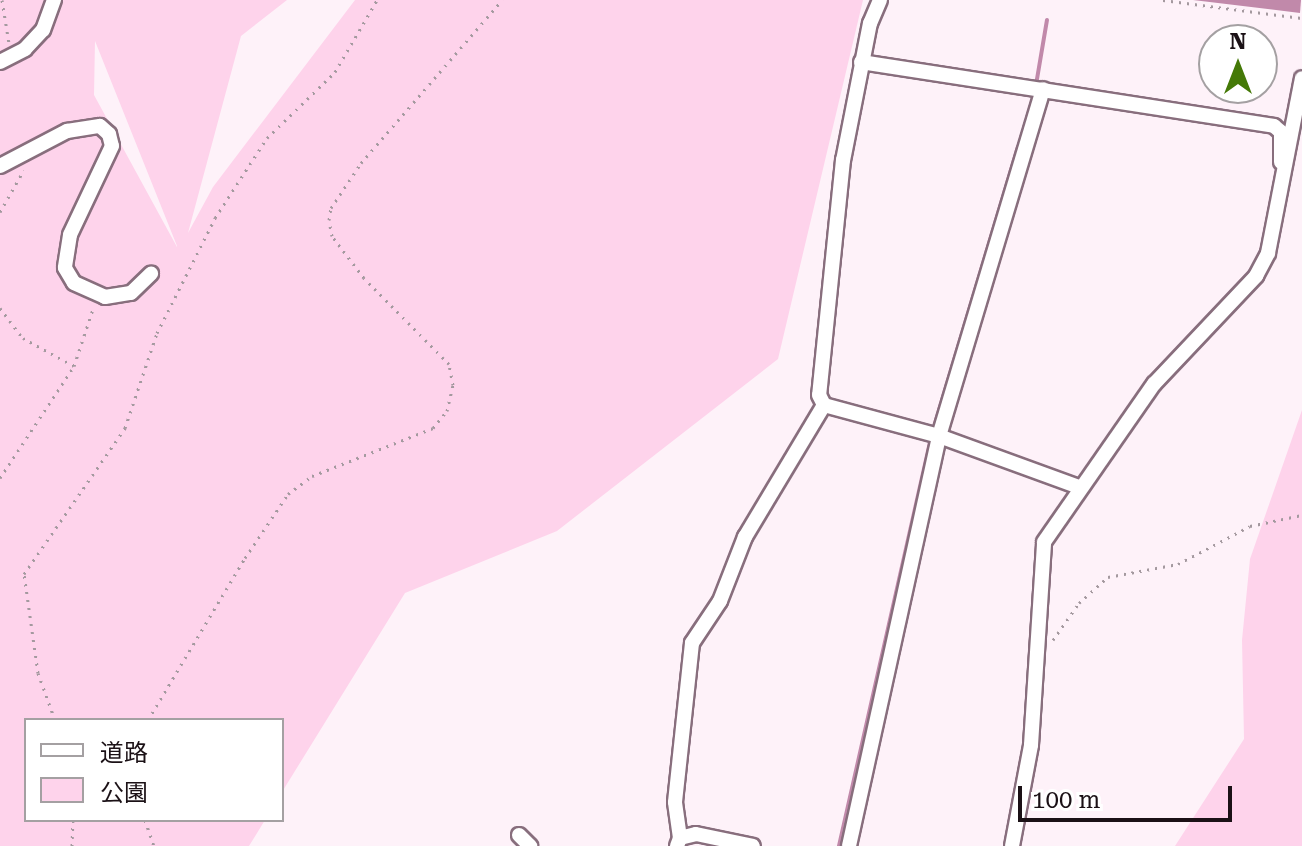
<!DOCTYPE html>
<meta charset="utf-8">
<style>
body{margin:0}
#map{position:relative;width:1302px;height:846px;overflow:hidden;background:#fef2f9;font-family:"Roboto Serif","Noto Sans JP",serif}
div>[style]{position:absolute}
.green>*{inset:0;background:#fed3eb}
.water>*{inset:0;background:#c189aa}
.stream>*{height:4px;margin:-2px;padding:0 2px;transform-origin:2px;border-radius:2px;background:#c189aa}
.path>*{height:3px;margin-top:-1.5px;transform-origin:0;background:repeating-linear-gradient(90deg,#a4999f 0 2px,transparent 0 8px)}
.roads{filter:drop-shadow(2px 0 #886e7d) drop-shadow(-2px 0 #886e7d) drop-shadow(0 2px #886e7d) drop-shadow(0 -2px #886e7d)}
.minor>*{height:14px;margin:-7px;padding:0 7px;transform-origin:7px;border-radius:7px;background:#fff}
span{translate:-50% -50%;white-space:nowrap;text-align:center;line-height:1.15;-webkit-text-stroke:8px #fff;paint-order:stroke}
.legend{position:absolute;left:24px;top:718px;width:260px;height:104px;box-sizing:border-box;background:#fff;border:2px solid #a4a0a2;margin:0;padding:10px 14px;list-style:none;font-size:24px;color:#1b1116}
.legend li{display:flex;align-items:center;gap:16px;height:40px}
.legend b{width:40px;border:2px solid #a4a0a2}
.north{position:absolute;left:1198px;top:24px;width:80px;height:80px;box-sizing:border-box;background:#fff;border:2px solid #a4a0a2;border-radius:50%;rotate:0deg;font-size:22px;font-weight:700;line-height:32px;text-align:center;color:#1b1116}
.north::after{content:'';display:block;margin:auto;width:28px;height:36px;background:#447907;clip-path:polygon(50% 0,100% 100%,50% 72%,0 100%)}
.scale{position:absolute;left:1018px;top:786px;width:214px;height:36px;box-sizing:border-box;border:4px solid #1b1116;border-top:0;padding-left:10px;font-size:24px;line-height:28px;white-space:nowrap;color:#1b1116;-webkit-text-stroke:6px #fff;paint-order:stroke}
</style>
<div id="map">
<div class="green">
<i style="clip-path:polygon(evenodd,0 0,287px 0,241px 36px,188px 233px,213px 187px,355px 0,863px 0,778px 359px,557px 531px,405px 593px,282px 792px,282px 720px,26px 720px,26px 820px,265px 820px,249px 846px,0 846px,0 0,95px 41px,177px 246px,177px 247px,94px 95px,95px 41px)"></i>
<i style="clip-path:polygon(1302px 410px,1302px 846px,1175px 846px,1244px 739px,1242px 640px,1250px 559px)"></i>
</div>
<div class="water">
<i style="clip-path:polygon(1193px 0,1301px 0,1300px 13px)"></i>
</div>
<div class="stream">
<i style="left:1036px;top:85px;width:66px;rotate:-80.4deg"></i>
<i style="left:933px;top:430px;width:295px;rotate:-73.3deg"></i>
<i style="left:839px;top:846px;width:418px;rotate:-77.3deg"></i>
</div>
<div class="path">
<i style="left:2px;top:0;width:44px;rotate:80.8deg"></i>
<i style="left:1163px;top:0;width:140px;rotate:7.4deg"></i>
<i style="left:0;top:212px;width:48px;rotate:-60.3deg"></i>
<i style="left:0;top:308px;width:38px;rotate:53deg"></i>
<i style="left:23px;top:338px;width:58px;rotate:28.8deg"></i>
<i style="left:0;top:478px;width:134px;rotate:-56.5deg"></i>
<i style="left:74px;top:366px;width:63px;rotate:-71.6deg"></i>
<i style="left:1053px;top:640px;width:45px;rotate:-54.9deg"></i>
<i style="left:1079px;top:603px;width:39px;rotate:-42deg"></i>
<i style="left:1108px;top:577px;width:71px;rotate:-10.5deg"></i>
<i style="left:1178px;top:564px;width:81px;rotate:-27.8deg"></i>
<i style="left:1250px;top:526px;width:53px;rotate:-11.9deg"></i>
<i style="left:55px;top:720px;width:50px;rotate:-109.9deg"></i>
<i style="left:38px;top:673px;width:100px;rotate:-98deg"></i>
<i style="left:24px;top:574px;width:178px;rotate:-55.3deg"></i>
<i style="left:125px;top:428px;width:100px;rotate:-71.4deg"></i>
<i style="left:157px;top:333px;width:129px;rotate:-63.2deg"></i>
<i style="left:215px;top:218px;width:95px;rotate:-57deg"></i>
<i style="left:267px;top:138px;width:95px;rotate:-44.1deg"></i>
<i style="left:335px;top:72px;width:83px;rotate:-59.7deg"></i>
<i style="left:148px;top:720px;width:189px;rotate:-59.1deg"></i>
<i style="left:245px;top:558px;width:77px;rotate:-56.1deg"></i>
<i style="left:288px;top:494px;width:30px;rotate:-37deg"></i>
<i style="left:312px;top:476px;width:130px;rotate:-21.6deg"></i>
<i style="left:433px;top:428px;width:22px;rotate:-51deg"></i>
<i style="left:447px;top:411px;width:27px;rotate:-77deg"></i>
<i style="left:453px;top:385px;width:21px;rotate:-101deg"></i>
<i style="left:449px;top:364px;width:121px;rotate:-134.7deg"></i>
<i style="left:364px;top:278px;width:53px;rotate:-127.3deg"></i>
<i style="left:332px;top:236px;width:16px;rotate:-101deg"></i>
<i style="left:329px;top:220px;width:12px;rotate:-81deg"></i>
<i style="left:331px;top:208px;width:54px;rotate:-56.3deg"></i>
<i style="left:361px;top:163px;width:216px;rotate:-49.1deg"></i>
<i style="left:145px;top:820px;width:28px;rotate:71deg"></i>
<i style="left:72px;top:846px;width:26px;rotate:-88deg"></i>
</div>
<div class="roads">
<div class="minor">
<i style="left:880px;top:0;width:25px;rotate:113deg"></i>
<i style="left:870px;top:23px;width:140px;rotate:101.1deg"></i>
<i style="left:843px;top:160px;width:236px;rotate:95.8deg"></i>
<i style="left:819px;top:395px;width:11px;rotate:63deg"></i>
<i style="left:824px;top:405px;width:119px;rotate:15.1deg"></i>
<i style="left:939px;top:436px;width:149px;rotate:20deg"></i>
<i style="left:0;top:62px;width:28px;rotate:-27deg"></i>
<i style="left:25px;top:49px;width:26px;rotate:-47deg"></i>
<i style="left:43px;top:30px;width:32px;rotate:-70deg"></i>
<i style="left:861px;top:62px;width:418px;rotate:8.8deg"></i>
<i style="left:1274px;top:126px;width:9px;rotate:41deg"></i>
<i style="left:1281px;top:132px;width:30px;rotate:90deg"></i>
<i style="left:0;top:166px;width:76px;rotate:-27.6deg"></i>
<i style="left:67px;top:131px;width:33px;rotate:-9deg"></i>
<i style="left:100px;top:126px;width:12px;rotate:42deg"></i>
<i style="left:109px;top:134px;width:12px;rotate:76deg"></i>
<i style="left:112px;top:146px;width:98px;rotate:115.3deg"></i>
<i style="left:70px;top:235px;width:33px;rotate:99deg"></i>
<i style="left:65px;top:268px;width:17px;rotate:59deg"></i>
<i style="left:74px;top:283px;width:34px;rotate:24deg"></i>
<i style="left:105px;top:297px;width:26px;rotate:-9deg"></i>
<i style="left:131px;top:293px;width:28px;rotate:-44deg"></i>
<i style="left:519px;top:835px;width:16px;rotate:45deg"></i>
<i style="left:680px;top:838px;width:16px;rotate:-14deg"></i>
<i style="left:696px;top:834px;width:58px;rotate:11.9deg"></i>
<i style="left:677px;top:846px;width:9px;rotate:-69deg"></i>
<i style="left:680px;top:838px;width:36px;rotate:-98deg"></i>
<i style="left:675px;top:802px;width:160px;rotate:-83.9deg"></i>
<i style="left:692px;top:643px;width:50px;rotate:-56.3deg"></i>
<i style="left:720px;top:601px;width:69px;rotate:-68.7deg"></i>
<i style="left:745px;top:537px;width:154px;rotate:-59.1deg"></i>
<i style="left:849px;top:846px;width:420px;rotate:-77.6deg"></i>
<i style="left:939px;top:436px;width:362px;rotate:-73.3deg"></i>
<i style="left:1012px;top:846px;width:103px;rotate:-79.3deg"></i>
<i style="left:1031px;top:745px;width:203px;rotate:-86.3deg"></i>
<i style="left:1044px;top:542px;width:193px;rotate:-55.2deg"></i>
<i style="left:1154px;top:384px;width:149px;rotate:-46.6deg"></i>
<i style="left:1256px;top:276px;width:26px;rotate:-62deg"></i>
<i style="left:1268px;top:253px;width:178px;rotate:-79deg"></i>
</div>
</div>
<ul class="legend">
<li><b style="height:10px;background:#fff"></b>道路</li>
<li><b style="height:22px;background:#fed3eb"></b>公園</li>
</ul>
<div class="north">N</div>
<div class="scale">100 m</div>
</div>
